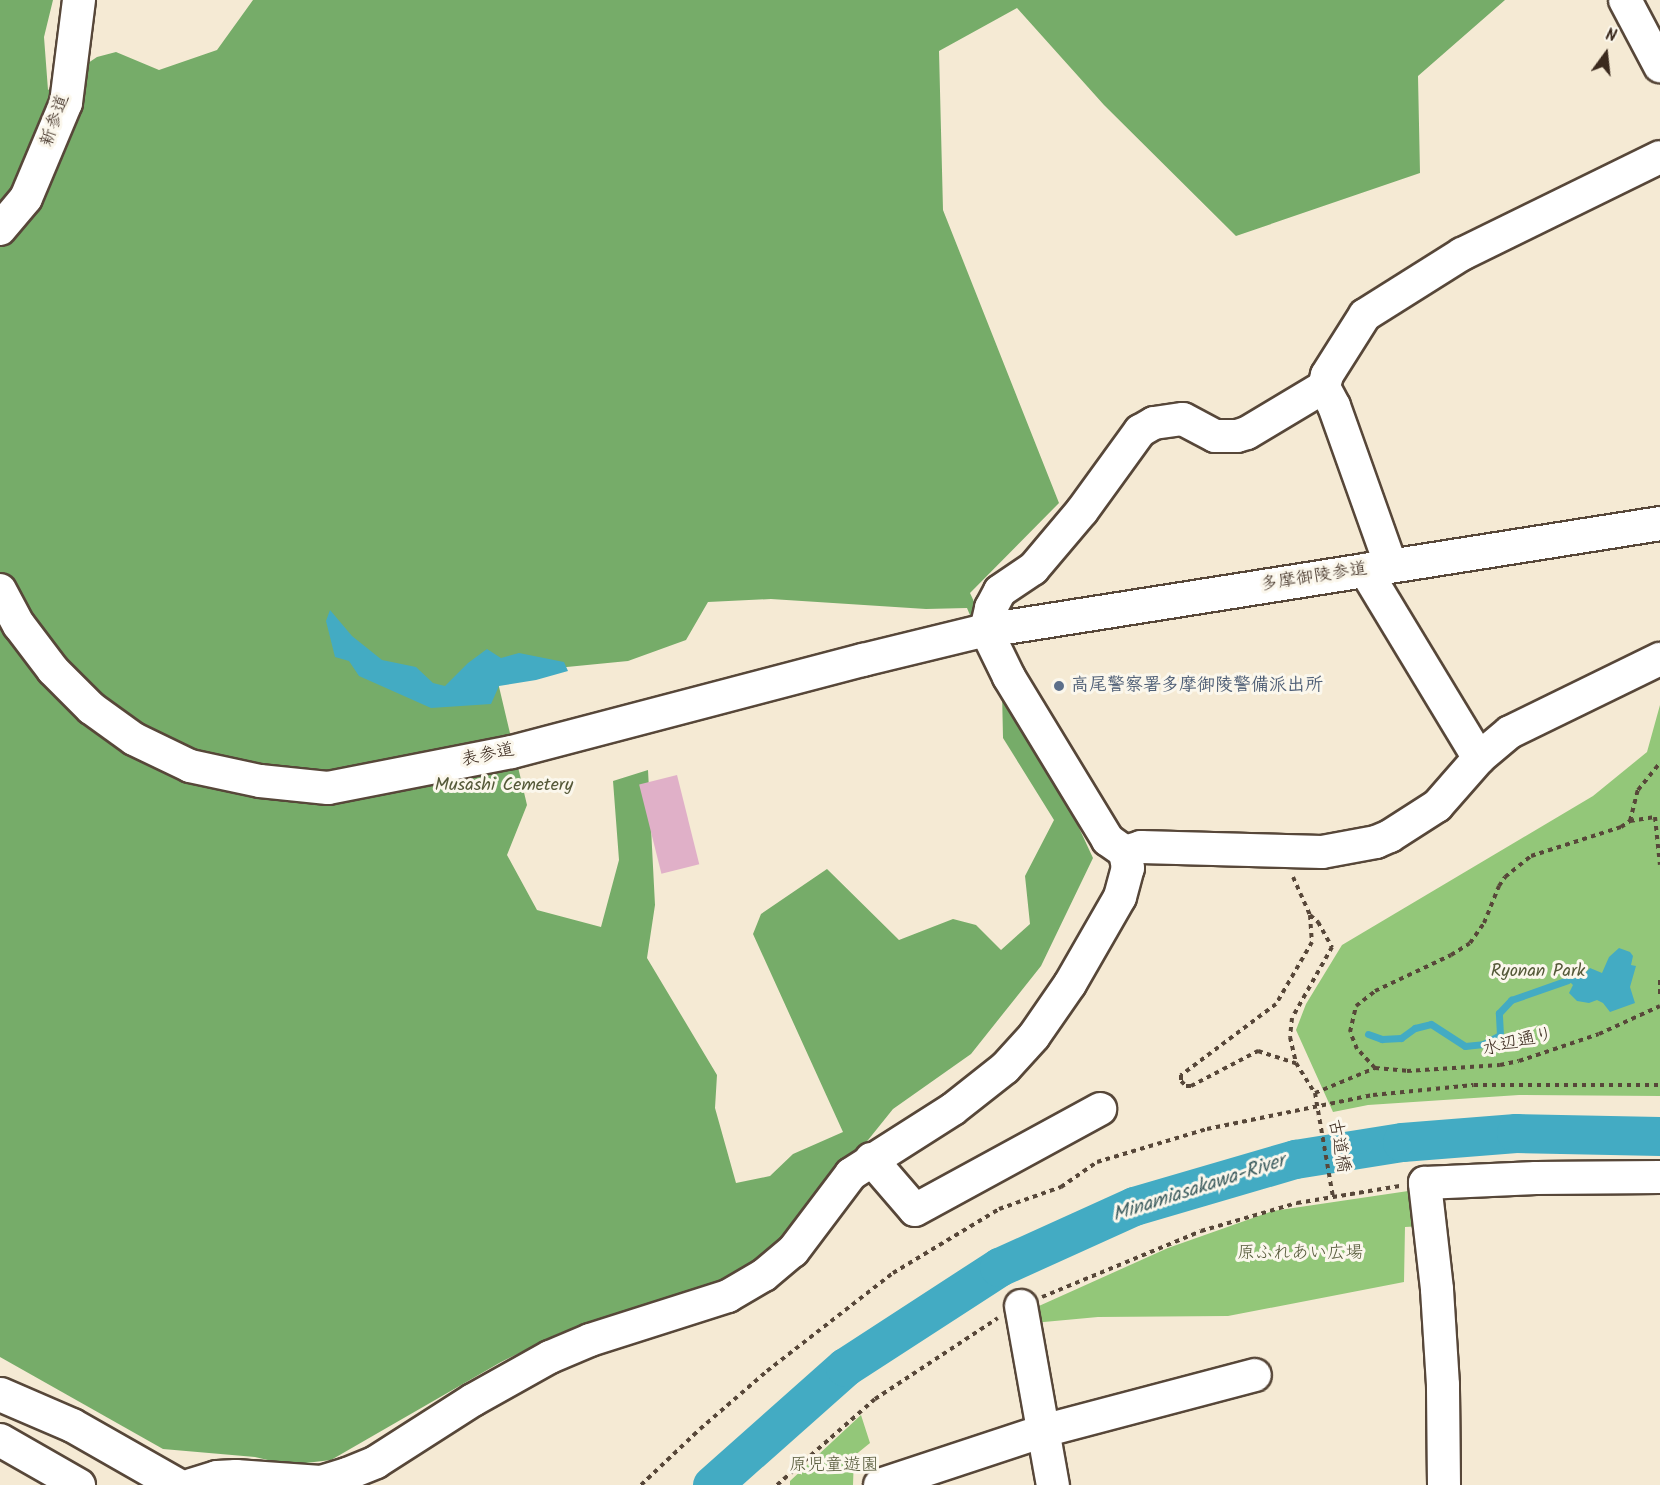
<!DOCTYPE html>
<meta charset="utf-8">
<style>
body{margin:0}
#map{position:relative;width:1660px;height:1485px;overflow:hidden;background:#f5ead4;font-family:Kalam,"Klee One",sans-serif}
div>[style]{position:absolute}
.green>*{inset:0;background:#93c779}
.forest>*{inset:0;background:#76ac69}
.water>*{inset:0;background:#43abc3}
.stream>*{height:7px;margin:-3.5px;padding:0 3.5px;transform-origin:3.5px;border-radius:3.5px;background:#43abc3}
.river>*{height:39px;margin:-19.5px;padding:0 19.5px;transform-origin:19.5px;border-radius:19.5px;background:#43abc3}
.building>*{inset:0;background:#e0b0c8;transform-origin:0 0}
.path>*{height:4px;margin-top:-2px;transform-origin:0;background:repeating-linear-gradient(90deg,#574739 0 4.5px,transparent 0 9px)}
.roads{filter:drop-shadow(2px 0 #574739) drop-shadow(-2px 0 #574739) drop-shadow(0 2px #574739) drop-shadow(0 -2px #574739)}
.minor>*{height:32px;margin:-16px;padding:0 16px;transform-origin:16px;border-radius:16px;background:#fff}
.major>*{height:33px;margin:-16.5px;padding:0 16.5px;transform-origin:16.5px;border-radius:16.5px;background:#fff}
.dots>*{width:16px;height:16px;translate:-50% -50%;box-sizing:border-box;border:3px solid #fbf7ec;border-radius:50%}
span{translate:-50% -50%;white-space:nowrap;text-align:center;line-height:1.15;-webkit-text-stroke:6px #fbf7ec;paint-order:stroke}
.street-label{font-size:18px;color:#3b2a1e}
.service-label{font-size:18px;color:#4e5e75;font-weight:700}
.left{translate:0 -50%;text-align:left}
.park-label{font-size:18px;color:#555939}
.water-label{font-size:20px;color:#3e5e60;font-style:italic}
.north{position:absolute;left:1576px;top:24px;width:60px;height:60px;-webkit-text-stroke:4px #fbf7ec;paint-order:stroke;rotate:15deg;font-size:16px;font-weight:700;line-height:24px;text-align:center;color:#3b2a1e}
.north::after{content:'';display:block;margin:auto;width:21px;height:27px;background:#3b2a1e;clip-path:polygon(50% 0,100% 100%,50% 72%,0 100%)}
</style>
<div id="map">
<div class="green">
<i style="clip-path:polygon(1660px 705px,1660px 1096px,1519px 1095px,1368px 1105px,1333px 1112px,1296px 1030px,1306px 1004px,1342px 945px,1593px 796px,1647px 752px)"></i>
<i style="clip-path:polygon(1415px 1190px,1423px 1226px,1405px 1227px,1404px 1282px,1228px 1316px,1098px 1317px,1033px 1323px,1030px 1310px,1168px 1248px,1273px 1211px)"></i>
<i style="clip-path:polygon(861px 1415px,870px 1443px,854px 1456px,853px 1485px,790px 1485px,790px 1481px)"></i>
</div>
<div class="forest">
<i style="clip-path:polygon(evenodd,0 0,53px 0,44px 37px,48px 90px,97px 57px,116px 52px,159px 70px,217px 50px,253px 0,1505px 0,1418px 76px,1420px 173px,1236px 236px,1104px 105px,1017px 8px,939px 51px,943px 210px,1059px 503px,970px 593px,1093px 858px,1041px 966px,971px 1054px,893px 1109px,778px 1252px,709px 1290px,560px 1333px,501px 1362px,331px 1460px,289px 1465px,255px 1457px,163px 1449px,0 1357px,0 0,771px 599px,926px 609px,967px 608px,1002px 691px,1003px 738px,1054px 820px,1025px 876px,1030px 924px,1001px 950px,976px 925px,953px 919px,899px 940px,827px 869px,761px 914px,753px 934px,843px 1132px,793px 1154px,770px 1176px,736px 1183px,715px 1108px,717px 1075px,647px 958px,655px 905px,648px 770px,613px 781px,619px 860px,601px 927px,537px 910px,507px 855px,527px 805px,496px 674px,628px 661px,686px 640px,708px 602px,771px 599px)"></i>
</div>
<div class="water">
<i style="clip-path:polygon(330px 610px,352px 636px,382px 660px,416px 667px,433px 683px,445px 686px,468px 663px,487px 649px,501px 658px,519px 653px,564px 662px,568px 671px,536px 680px,499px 686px,491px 704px,431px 708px,359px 676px,349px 661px,335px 657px,326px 621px)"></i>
<i style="clip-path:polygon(1619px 948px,1630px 952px,1633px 956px,1631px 965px,1636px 966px,1630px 987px,1635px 1003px,1610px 1012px,1603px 1003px,1597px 1000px,1589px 1003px,1577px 1001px,1569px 993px,1573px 985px,1568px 980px,1583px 975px,1590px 968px,1602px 973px,1609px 957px)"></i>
</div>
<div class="stream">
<i style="left:1368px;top:1034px;width:15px;rotate:20deg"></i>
<i style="left:1382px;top:1039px;width:19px;rotate:-3deg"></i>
<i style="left:1401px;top:1038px;width:17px;rotate:-36deg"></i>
<i style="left:1415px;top:1028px;width:16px;rotate:-14deg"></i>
<i style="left:1431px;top:1024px;width:40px;rotate:32.9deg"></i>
<i style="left:1465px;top:1046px;width:18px;rotate:-6deg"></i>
<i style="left:1483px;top:1044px;width:19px;rotate:-28deg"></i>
<i style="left:1500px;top:1035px;width:22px;rotate:-93deg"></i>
<i style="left:1499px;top:1013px;width:18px;rotate:-47deg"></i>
<i style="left:1511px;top:1000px;width:60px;rotate:-19.3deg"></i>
</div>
<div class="river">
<i style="left:712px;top:1485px;width:178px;rotate:-41.6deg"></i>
<i style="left:845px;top:1367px;width:184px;rotate:-33deg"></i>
<i style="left:999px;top:1267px;width:148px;rotate:-24.3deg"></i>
<i style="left:1134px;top:1206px;width:168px;rotate:-16.3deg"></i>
<i style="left:1295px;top:1159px;width:108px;rotate:-9deg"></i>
<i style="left:1402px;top:1142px;width:114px;rotate:-4.5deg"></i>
<i style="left:1516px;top:1133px;width:144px;rotate:1.2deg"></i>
</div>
<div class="building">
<i style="left:677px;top:775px;width:92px;height:39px;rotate:76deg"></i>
</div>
<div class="path">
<i style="left:1630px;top:821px;width:32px;rotate:-76deg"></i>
<i style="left:1638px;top:790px;width:35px;rotate:-51deg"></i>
<i style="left:1293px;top:877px;width:42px;rotate:65.9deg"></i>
<i style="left:1310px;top:915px;width:11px;rotate:41deg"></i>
<i style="left:1318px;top:922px;width:29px;rotate:61deg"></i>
<i style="left:1332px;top:947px;width:81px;rotate:119.4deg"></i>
<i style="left:1292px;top:1018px;width:19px;rotate:96deg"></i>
<i style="left:1290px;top:1037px;width:27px;rotate:77deg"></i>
<i style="left:1310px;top:915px;width:27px;rotate:86deg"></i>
<i style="left:1312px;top:942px;width:72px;rotate:120.1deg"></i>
<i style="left:1276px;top:1004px;width:119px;rotate:143.2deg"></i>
<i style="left:1181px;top:1075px;width:6px;rotate:90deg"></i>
<i style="left:1181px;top:1081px;width:7px;rotate:45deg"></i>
<i style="left:1186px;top:1086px;width:5px"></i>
<i style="left:1191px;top:1086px;width:76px;rotate:-27.6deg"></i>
<i style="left:1258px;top:1051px;width:40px;rotate:18deg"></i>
<i style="left:1296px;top:1063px;width:36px;rotate:58deg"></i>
<i style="left:1315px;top:1093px;width:106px;rotate:80.2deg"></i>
<i style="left:1660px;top:980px;width:15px;rotate:90deg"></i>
<i style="left:1375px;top:1068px;width:26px;rotate:-133deg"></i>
<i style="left:1357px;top:1049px;width:18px;rotate:-112deg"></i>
<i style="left:1350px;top:1032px;width:27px;rotate:-77deg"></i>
<i style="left:1356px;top:1006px;width:24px;rotate:-38deg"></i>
<i style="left:1375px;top:991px;width:84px;rotate:-25.3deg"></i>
<i style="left:1451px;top:955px;width:22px;rotate:-32deg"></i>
<i style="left:1470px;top:943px;width:24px;rotate:-55deg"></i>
<i style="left:1484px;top:923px;width:40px;rotate:-68deg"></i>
<i style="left:1499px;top:886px;width:11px;rotate:-56deg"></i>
<i style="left:1505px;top:877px;width:33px;rotate:-39deg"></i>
<i style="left:1531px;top:856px;width:95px;rotate:-17.9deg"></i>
<i style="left:1621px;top:827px;width:11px;rotate:-34deg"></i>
<i style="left:1630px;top:821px;width:25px;rotate:-9deg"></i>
<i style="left:1655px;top:817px;width:48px;rotate:84.1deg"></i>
<i style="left:1315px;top:1093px;width:65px;rotate:-22.6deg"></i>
<i style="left:1375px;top:1068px;width:32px;rotate:5deg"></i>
<i style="left:1407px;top:1071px;width:93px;rotate:-3.7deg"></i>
<i style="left:1500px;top:1065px;width:19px;rotate:-12deg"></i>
<i style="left:1519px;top:1061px;width:84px;rotate:-18.6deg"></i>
<i style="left:1599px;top:1034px;width:67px;rotate:-24.7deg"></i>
<i style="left:1042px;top:1297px;width:172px;rotate:-22.5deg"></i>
<i style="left:1201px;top:1231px;width:100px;rotate:-16.3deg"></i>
<i style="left:1297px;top:1203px;width:104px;rotate:-9.4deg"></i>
<i style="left:641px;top:1485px;width:81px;rotate:-43.5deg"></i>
<i style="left:700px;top:1429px;width:89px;rotate:-40.9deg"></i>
<i style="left:767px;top:1371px;width:160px;rotate:-37.9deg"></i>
<i style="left:893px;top:1273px;width:124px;rotate:-31.1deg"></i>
<i style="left:999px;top:1209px;width:66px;rotate:-19.5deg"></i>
<i style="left:1061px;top:1187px;width:44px;rotate:-34.8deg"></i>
<i style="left:1097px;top:1162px;width:115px;rotate:-16.7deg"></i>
<i style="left:1207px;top:1129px;width:169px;rotate:-11.6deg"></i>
<i style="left:1373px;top:1095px;width:101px;rotate:-5.7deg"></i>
<i style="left:1474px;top:1085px;width:186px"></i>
<i style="left:777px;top:1485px;width:130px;rotate:-41.3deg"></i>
<i style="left:875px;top:1399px;width:147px;rotate:-33.4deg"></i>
</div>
<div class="roads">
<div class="minor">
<i style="left:1625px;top:0;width:75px;rotate:62.1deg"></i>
<i style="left:0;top:229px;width:40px;rotate:-50deg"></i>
<i style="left:26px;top:198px;width:103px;rotate:-67.2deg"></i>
<i style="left:66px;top:103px;width:104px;rotate:-82.8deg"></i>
<i style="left:1391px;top:566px;width:170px;rotate:-109.6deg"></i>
<i style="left:1334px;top:406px;width:21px;rotate:-118deg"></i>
<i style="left:1324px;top:387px;width:12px;rotate:-76deg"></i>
<i style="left:1327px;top:375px;width:71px;rotate:-57.7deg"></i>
<i style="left:1365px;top:315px;width:115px;rotate:-32.2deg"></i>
<i style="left:1462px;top:254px;width:220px;rotate:-26.1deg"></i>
<i style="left:1365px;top:570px;width:220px;rotate:58.8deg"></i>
<i style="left:0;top:590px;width:40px;rotate:62deg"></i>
<i style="left:19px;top:625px;width:56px;rotate:52.9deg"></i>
<i style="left:53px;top:670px;width:54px;rotate:45deg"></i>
<i style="left:91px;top:708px;width:53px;rotate:35.8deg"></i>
<i style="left:134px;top:739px;width:62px;rotate:25.7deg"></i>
<i style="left:190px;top:766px;width:72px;rotate:12.1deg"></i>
<i style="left:260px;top:781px;width:68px;rotate:5.9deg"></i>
<i style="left:328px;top:788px;width:187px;rotate:-11.1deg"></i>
<i style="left:512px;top:752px;width:363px;rotate:-14.7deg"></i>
<i style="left:863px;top:660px;width:127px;rotate:-13.7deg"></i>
<i style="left:1125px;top:852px;width:17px;rotate:-17deg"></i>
<i style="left:1141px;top:847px;width:181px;rotate:1.6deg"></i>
<i style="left:1322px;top:852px;width:55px;rotate:-10.5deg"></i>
<i style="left:1376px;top:842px;width:15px;rotate:-23deg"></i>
<i style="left:1390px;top:836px;width:56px;rotate:-32.6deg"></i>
<i style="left:1437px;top:806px;width:64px;rotate:-48.8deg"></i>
<i style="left:1479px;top:758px;width:40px;rotate:-40deg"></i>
<i style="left:1510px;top:732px;width:167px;rotate:-26deg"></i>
<i style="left:871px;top:1159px;width:67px;rotate:49.2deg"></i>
<i style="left:915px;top:1210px;width:211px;rotate:-28.6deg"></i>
<i style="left:1021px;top:1306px;width:182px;rotate:79.9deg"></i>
<i style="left:0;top:1440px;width:91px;rotate:29.7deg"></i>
<i style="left:191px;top:1485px;width:27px;rotate:-17deg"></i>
<i style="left:217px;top:1477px;width:19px;rotate:-3deg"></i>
<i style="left:236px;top:1476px;width:85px;rotate:4deg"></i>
<i style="left:321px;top:1482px;width:27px;rotate:-17deg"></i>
<i style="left:347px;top:1474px;width:31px;rotate:-22deg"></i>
<i style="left:376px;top:1462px;width:115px;rotate:-32.6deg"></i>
<i style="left:473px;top:1400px;width:88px;rotate:-29.2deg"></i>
<i style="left:550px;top:1357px;width:43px;rotate:-23deg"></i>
<i style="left:590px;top:1340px;width:145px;rotate:-17.7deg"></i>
<i style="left:728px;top:1296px;width:42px;rotate:-30.3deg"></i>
<i style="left:764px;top:1275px;width:38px;rotate:-40deg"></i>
<i style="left:793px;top:1251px;width:96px;rotate:-53deg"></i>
<i style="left:851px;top:1174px;width:121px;rotate:-32.5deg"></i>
<i style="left:953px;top:1109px;width:66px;rotate:-38.3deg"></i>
<i style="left:1005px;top:1068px;width:43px;rotate:-47.8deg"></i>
<i style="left:1034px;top:1036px;width:63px;rotate:-55.3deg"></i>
<i style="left:1070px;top:984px;width:100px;rotate:-60.1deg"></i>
<i style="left:1120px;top:897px;width:30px;rotate:-75deg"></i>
<i style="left:1128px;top:868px;width:16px;rotate:-101deg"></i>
<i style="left:1125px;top:852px;width:21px;rotate:-145deg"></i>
<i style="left:1108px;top:840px;width:191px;rotate:-121.3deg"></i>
<i style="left:1009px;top:677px;width:52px;rotate:-116.1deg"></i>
<i style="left:986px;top:630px;width:23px;rotate:-77deg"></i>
<i style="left:991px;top:608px;width:19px;rotate:-62deg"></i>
<i style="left:1000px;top:591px;width:40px;rotate:-34deg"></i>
<i style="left:1033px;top:569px;width:76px;rotate:-49.8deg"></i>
<i style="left:1082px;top:511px;width:99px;rotate:-54.1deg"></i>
<i style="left:1140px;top:431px;width:16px;rotate:-30deg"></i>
<i style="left:1154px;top:423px;width:29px;rotate:-8deg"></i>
<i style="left:1183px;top:419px;width:36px;rotate:28deg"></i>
<i style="left:1215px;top:436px;width:22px"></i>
<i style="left:1237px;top:436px;width:10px;rotate:-17deg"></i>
<i style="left:1247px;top:433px;width:90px;rotate:-30.9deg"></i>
<i style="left:880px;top:1485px;width:172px;rotate:-18.3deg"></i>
<i style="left:1043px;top:1431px;width:219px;rotate:-14.8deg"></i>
<i style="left:1444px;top:1485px;width:100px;rotate:-90.6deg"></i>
<i style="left:1443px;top:1385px;width:96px;rotate:-93.6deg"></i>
<i style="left:1437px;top:1289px;width:107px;rotate:-96.5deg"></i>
<i style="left:1425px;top:1183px;width:111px;rotate:-2.6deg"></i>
<i style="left:1536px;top:1178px;width:124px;rotate:-0.5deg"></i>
</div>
<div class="major">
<i style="left:986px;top:630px;width:682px;rotate:-9.02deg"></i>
<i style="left:0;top:1394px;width:78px;rotate:23.3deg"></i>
<i style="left:72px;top:1425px;width:121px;rotate:29.7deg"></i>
</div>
</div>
<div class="dots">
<i style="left:1059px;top:686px;background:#5c6f8a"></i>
</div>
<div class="street-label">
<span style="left:56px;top:121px;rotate:-71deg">新参道</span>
<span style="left:1314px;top:578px;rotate:-9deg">多摩御陵参道</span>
<span style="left:488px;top:756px;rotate:-12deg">表参道</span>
<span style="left:1518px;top:1043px;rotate:-13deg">水辺通り</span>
<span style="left:1338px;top:1146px;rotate:80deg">古道橋</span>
</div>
<div class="service-label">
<span class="left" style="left:1071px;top:686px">高尾警察署多摩御陵警備派出所</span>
</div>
<div class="park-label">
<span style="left:504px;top:786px">Musashi Cemetery</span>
<span style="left:1538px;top:972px">Ryonan Park</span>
<span style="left:1300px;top:1254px">原ふれあい広場</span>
<span style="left:834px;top:1466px">原児童遊園</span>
</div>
<div class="water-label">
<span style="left:1199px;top:1189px;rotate:-18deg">Minamiasakawa-River</span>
</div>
<div class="north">N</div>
</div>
